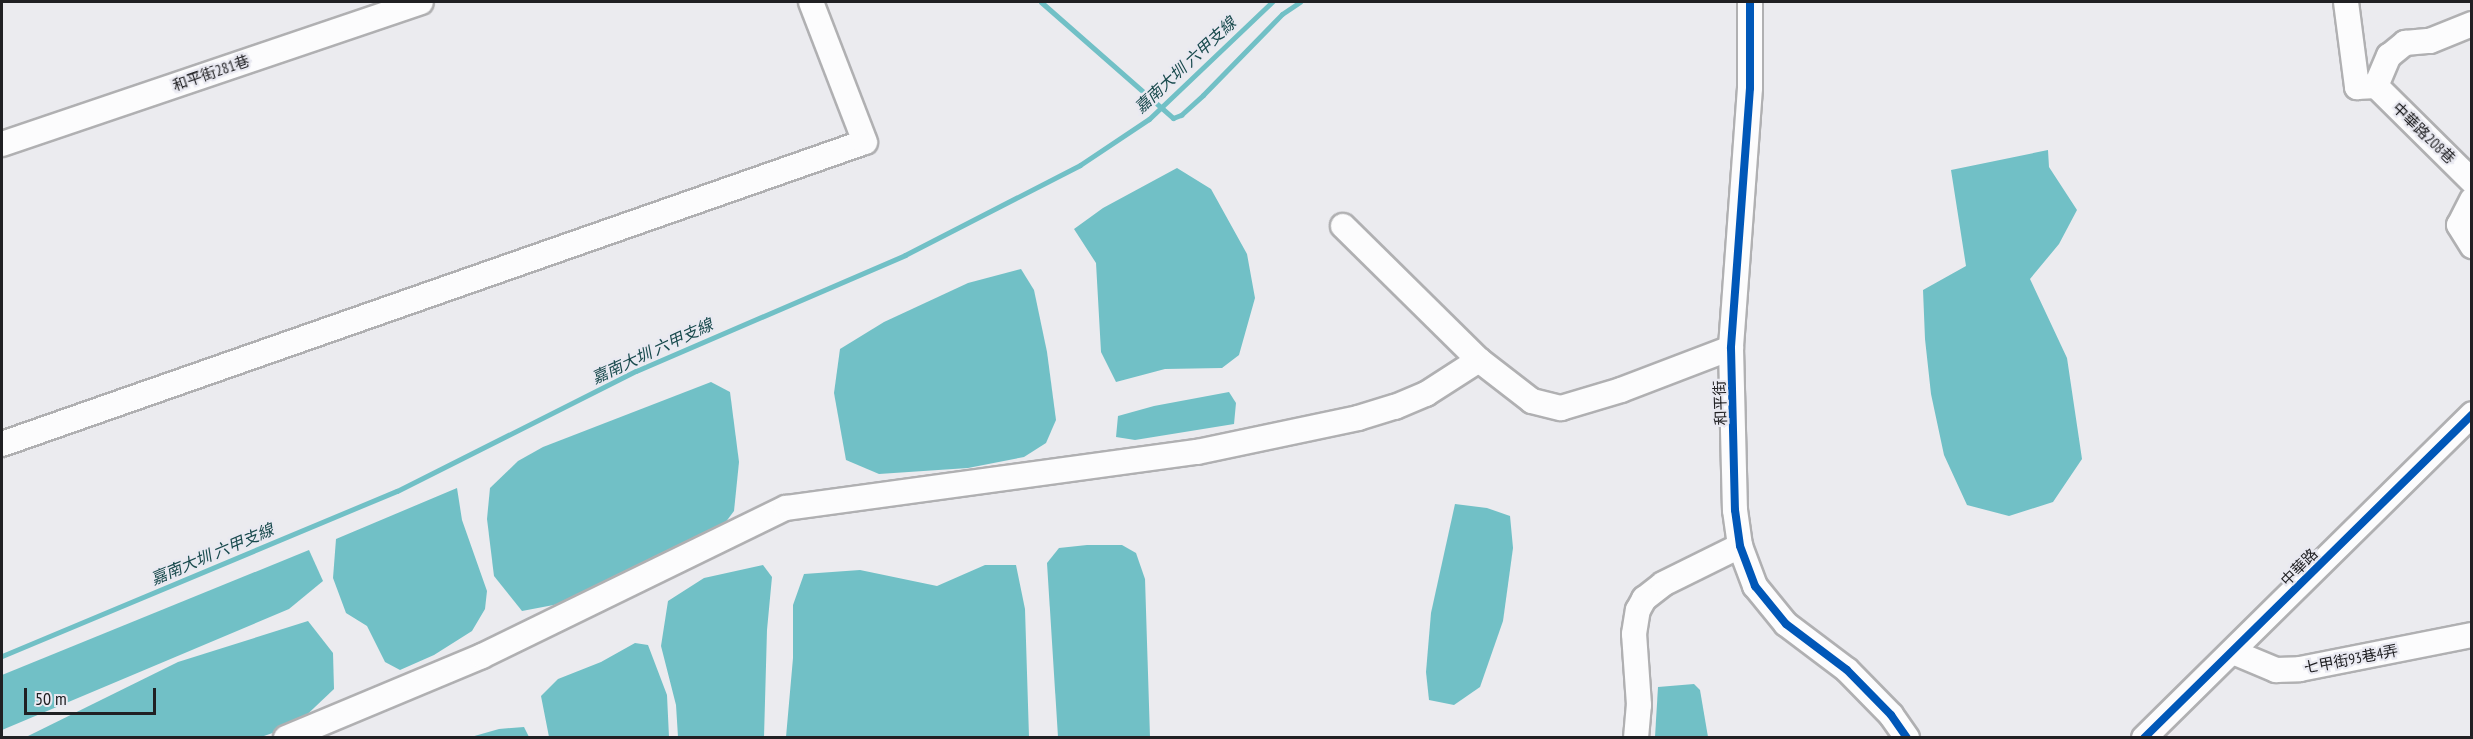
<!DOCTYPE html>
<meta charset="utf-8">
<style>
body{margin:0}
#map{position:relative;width:2473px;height:739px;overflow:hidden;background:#ebebef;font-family:"PT Sans Narrow","Noto Sans TC",sans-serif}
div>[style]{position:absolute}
.water>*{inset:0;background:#71c0c6}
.stream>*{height:5px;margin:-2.5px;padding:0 2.5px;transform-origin:2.5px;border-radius:2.5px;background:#71c0c6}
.roads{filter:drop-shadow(2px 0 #b0b0b2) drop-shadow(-2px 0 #b0b0b2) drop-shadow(0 2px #b0b0b2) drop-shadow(0 -2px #b0b0b2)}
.minor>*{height:24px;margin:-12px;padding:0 12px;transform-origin:12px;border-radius:12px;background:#fcfcfd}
.cycleway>*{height:8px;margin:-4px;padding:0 4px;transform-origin:4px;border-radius:4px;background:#0057b8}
span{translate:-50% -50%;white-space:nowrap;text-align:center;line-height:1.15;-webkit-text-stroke:4.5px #e9e9f1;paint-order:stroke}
.street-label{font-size:15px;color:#202023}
.water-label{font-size:16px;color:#194a4d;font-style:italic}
.frame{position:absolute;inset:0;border:3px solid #202023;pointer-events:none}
.scale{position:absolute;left:24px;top:688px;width:132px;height:27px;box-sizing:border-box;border:3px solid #202023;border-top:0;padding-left:8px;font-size:18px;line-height:21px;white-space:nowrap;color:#202023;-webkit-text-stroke:4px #e9e9f1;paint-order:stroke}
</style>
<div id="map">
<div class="water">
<i style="clip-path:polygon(2048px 150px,2049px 167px,2077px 210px,2059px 244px,2030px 279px,2067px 358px,2082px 459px,2053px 502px,2009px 516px,1967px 505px,1944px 455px,1931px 394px,1925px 339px,1923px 290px,1966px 266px,1951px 170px)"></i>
<i style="clip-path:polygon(1177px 168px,1211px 189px,1247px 254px,1255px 298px,1239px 355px,1222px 368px,1165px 369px,1116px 382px,1101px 352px,1096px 263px,1074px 229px,1103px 208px)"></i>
<i style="clip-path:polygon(1021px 269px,1034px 290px,1047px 352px,1056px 420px,1046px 443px,1024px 457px,968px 468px,879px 474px,846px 460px,834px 393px,840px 349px,884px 322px,968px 283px)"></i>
<i style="clip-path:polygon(711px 382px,730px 392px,739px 462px,734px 511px,719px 531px,564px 603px,522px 611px,494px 576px,487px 519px,490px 488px,518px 461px,543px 447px)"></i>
<i style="clip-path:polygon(1229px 392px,1236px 403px,1234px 424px,1135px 440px,1116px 437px,1118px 416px,1154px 406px)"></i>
<i style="clip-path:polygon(457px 488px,462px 520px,487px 591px,485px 609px,472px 631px,434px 655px,400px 670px,385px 662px,367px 626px,346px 613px,333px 578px,336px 539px)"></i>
<i style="clip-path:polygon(1455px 504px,1487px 508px,1510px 516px,1513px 548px,1503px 621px,1480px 687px,1454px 705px,1429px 700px,1426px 672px,1431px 613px)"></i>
<i style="clip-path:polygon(1087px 545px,1122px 545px,1136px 553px,1145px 579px,1150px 737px,1058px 737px,1047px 563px,1059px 548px)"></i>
<i style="clip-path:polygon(309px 550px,323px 581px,289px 609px,2px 730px,2px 675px)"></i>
<i style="clip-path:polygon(763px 565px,772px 577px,767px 630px,764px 737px,678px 737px,676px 705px,661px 646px,668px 601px,704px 578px)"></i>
<i style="clip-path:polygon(985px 565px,1016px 565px,1025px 609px,1029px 737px,786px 737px,793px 658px,793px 605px,804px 574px,860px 570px,937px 586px)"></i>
<i style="clip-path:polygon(308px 621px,333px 653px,334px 689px,296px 725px,261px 737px,24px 738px,178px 662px)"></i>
<i style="clip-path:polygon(635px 643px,648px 645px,667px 695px,669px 737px,549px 737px,541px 696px,558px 679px,601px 662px)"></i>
<i style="clip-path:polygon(1694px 684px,1700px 690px,1708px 737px,1655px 737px,1658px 687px)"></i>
<i style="clip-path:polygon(524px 727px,529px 737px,471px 737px,499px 729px)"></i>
</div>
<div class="stream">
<i style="left:1041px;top:2px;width:176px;rotate:41.3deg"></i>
<i style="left:1173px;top:118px;width:9px;rotate:-21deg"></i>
<i style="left:1181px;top:115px;width:30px;rotate:-42deg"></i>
<i style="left:1203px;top:95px;width:113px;rotate:-45.7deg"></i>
<i style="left:1282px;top:14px;width:22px;rotate:-34deg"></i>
<i style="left:2px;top:656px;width:428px;rotate:-22.7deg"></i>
<i style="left:397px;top:491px;width:267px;rotate:-26.7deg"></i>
<i style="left:636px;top:371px;width:293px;rotate:-23.3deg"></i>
<i style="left:905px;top:255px;width:197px;rotate:-27.2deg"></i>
<i style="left:1080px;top:165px;width:83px;rotate:-33.7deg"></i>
<i style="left:1149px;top:119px;width:170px;rotate:-43.6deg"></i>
</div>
<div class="roads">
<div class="minor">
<i style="left:1750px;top:2px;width:86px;rotate:90deg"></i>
<i style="left:1750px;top:88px;width:261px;rotate:94.2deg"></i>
<i style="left:1731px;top:348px;width:162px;rotate:88.6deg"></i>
<i style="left:1735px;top:510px;width:36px;rotate:82deg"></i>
<i style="left:1740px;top:546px;width:43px;rotate:69.4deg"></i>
<i style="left:1755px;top:586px;width:49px;rotate:50.8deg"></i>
<i style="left:1786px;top:624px;width:76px;rotate:37deg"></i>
<i style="left:1847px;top:670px;width:63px;rotate:45.6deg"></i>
<i style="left:1891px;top:715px;width:28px;rotate:55deg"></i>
<i style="left:2346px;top:2px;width:86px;rotate:82.6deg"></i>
<i style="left:2357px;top:87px;width:19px;rotate:-3deg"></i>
<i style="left:2376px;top:86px;width:135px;rotate:44.7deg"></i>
<i style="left:2376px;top:86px;width:33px;rotate:-67deg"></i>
<i style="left:2389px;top:56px;width:21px;rotate:-39deg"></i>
<i style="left:2405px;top:43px;width:25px;rotate:-5deg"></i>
<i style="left:2430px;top:41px;width:45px;rotate:-22deg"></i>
<i style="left:2px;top:144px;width:442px;rotate:-18.7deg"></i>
<i style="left:2472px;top:200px;width:28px;rotate:117deg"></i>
<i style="left:2459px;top:225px;width:25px;rotate:58deg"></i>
<i style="left:1343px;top:226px;width:191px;rotate:44.6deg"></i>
<i style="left:1479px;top:360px;width:67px;rotate:37.7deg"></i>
<i style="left:1532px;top:401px;width:30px;rotate:14deg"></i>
<i style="left:1561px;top:408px;width:63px;rotate:-16.7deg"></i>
<i style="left:1621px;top:390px;width:118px;rotate:-20.9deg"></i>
<i style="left:2px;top:444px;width:914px;rotate:-19.29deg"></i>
<i style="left:865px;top:142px;width:150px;rotate:-111.1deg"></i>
<i style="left:2233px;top:652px;width:47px;rotate:22.7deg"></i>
<i style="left:2276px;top:670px;width:24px;rotate:-2deg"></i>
<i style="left:2300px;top:669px;width:175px;rotate:-11.2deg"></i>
<i style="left:286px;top:738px;width:212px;rotate:-22.7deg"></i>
<i style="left:482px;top:656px;width:338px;rotate:-26deg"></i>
<i style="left:786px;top:508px;width:415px;rotate:-7.8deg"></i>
<i style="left:1197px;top:452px;width:165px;rotate:-11.9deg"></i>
<i style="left:1358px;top:418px;width:39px;rotate:-17deg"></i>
<i style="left:1395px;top:407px;width:34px;rotate:-23deg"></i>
<i style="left:1426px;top:394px;width:63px;rotate:-32.7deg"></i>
<i style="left:1636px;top:738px;width:33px;rotate:-85deg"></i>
<i style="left:1639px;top:705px;width:71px;rotate:-94deg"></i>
<i style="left:1634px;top:634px;width:24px;rotate:-81deg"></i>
<i style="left:1638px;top:610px;width:13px;rotate:-61deg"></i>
<i style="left:1644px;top:599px;width:24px;rotate:-38deg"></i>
<i style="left:1663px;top:584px;width:86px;rotate:-26.3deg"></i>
<i style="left:2144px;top:738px;width:461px;rotate:-44.6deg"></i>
</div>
</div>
<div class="cycleway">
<i style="left:1750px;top:2px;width:86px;rotate:90deg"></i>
<i style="left:1750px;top:88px;width:261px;rotate:94.2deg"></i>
<i style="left:1731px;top:348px;width:162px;rotate:88.6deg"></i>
<i style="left:1735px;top:510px;width:36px;rotate:82deg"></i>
<i style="left:1740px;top:546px;width:43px;rotate:69.4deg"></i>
<i style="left:1755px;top:586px;width:49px;rotate:50.8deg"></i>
<i style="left:1786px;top:624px;width:76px;rotate:37deg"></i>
<i style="left:1847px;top:670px;width:63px;rotate:45.6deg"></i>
<i style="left:1891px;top:715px;width:28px;rotate:55deg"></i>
<i style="left:2144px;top:738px;width:461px;rotate:-44.6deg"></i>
</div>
<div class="street-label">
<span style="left:211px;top:73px;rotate:-19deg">和平街281巷</span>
<span style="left:2424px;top:133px;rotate:44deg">中華路208巷</span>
<span style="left:1720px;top:403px;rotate:-92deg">和平街</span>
<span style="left:2299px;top:567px;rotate:-45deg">中華路</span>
<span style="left:2351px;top:659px;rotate:-11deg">七甲街93巷4弄</span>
</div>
<div class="water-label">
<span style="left:1185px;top:65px;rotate:-43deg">嘉南大圳 六甲支線</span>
<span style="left:652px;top:351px;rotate:-25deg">嘉南大圳 六甲支線</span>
<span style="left:212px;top:554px;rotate:-23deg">嘉南大圳 六甲支線</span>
</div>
<div class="frame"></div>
<div class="scale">50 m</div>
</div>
